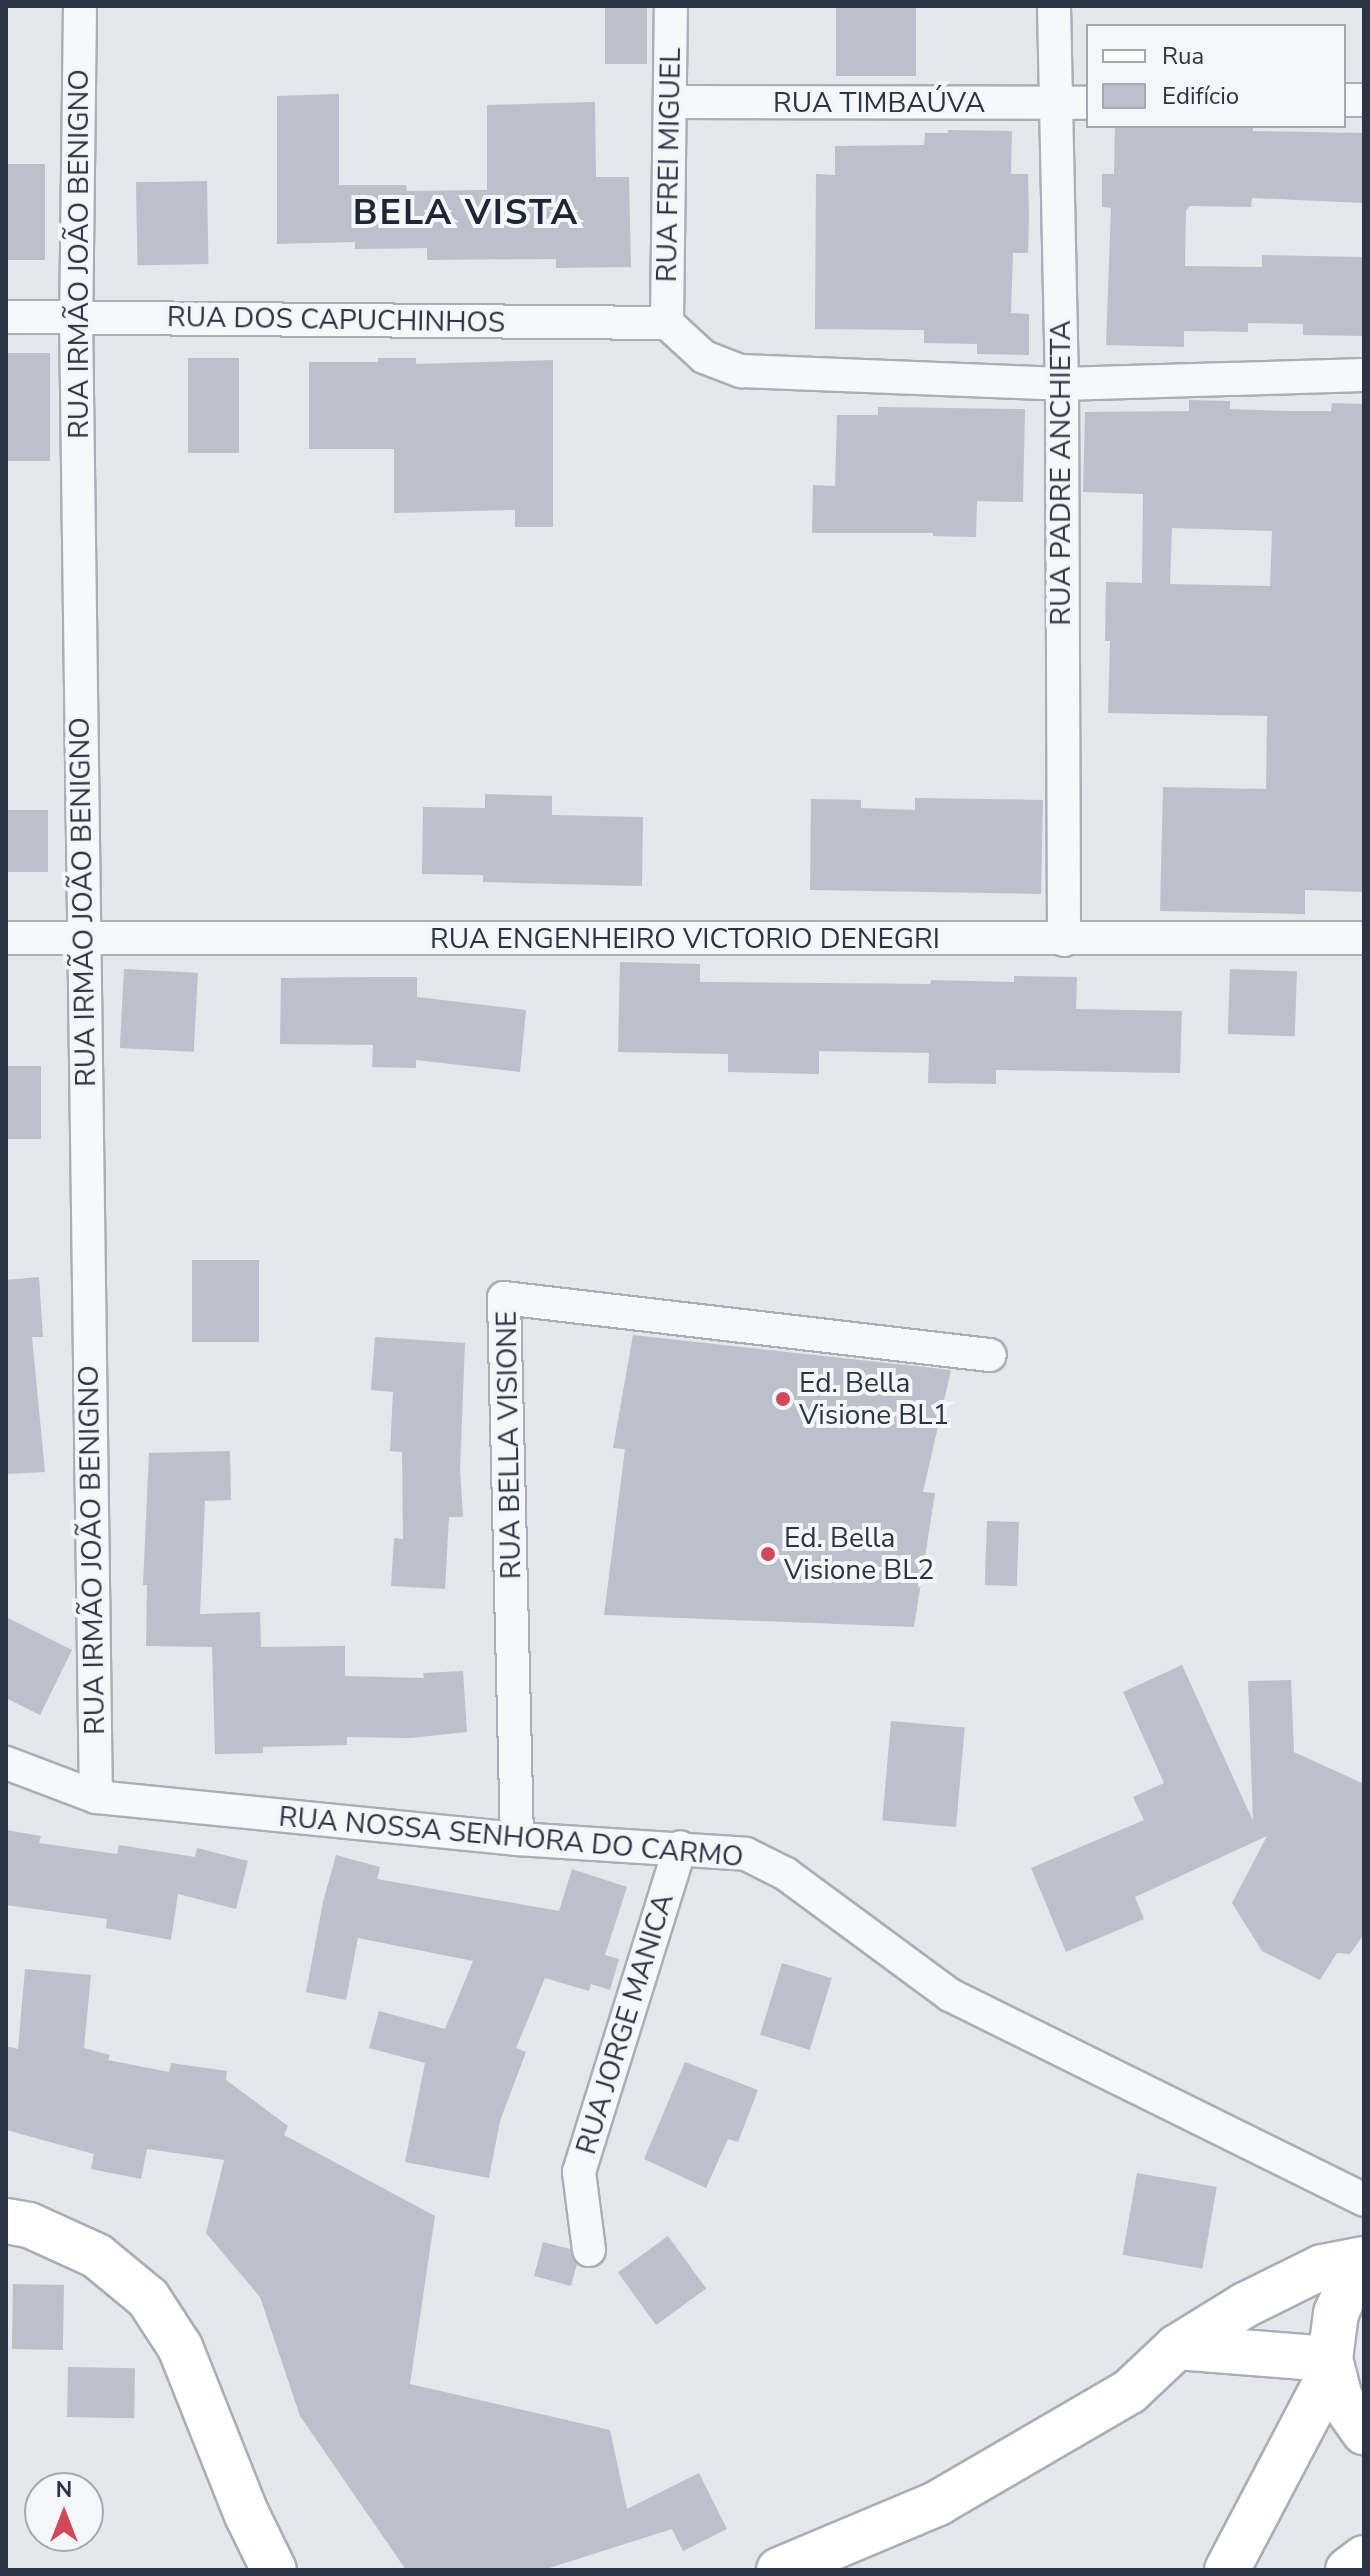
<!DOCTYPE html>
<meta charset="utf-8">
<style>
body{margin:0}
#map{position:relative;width:1370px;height:2576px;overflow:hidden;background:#e4e7ec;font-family:"Nunito Sans",sans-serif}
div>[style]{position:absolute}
.building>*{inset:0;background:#bbc0ca;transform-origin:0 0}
.roads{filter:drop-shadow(2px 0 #a9aeb7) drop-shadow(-2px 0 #a9aeb7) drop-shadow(0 2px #a9aeb7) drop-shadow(0 -2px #a9aeb7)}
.minor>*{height:32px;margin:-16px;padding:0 16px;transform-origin:16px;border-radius:16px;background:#f7f8fa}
.secondary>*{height:44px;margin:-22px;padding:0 22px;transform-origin:22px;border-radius:22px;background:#fff}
.trunk>*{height:44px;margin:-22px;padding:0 22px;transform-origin:22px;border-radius:22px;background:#fff}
.dots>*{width:22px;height:22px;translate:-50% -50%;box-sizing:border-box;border:4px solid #f4f6f9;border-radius:50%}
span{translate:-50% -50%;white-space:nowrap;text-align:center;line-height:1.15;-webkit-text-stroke:8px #f4f6f9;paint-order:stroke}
.street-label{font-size:28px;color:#2b3445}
.poi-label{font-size:28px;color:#2b3445}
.left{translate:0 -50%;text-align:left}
.district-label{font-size:36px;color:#1d2536;font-weight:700;letter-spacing:2px}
.frame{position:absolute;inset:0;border:8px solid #2b3445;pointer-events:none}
.legend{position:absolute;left:1086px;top:24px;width:260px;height:104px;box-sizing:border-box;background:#f4f6f9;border:2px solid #a4a8b1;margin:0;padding:10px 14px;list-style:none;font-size:24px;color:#2b3445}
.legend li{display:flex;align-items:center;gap:16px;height:40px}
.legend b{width:40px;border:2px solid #a4a8b1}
.north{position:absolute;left:24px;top:2472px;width:80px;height:80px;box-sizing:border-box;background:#f4f6f9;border:2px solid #a4a8b1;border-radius:50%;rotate:0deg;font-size:22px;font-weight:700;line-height:32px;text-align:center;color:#2b3445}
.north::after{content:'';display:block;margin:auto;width:28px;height:36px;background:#d1495b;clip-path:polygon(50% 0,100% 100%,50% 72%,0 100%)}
</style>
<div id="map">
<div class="building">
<i style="left:605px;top:6px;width:42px;height:58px"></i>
<i style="left:836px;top:6px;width:80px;height:70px"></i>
<i style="clip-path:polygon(339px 94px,339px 185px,406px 185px,407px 191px,487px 190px,487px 105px,595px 102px,596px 177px,629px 177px,631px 267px,556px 268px,556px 259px,427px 260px,427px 248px,355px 249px,355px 242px,277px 244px,277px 96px)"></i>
<i style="clip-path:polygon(1115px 126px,1253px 126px,1253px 131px,1364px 133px,1364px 203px,1252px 198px,1251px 207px,1190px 206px,1186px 210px,1185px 266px,1262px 267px,1262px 255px,1364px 257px,1364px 336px,1303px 335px,1303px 324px,1248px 323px,1248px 332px,1184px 331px,1184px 347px,1106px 345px,1111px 208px,1102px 207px,1102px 174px,1114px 174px)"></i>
<i style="clip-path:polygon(948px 130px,1012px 131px,1011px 174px,1028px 174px,1029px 216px,1028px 253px,1013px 253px,1011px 313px,1029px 314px,1029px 355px,977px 354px,977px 344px,924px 343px,924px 330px,815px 329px,816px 174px,835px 175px,835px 146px,924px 145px,925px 133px,948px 133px)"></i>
<i style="left:6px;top:164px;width:39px;height:96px"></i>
<i style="left:207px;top:181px;width:83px;height:71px;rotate:89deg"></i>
<i style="left:6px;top:353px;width:44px;height:108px"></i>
<i style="left:188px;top:358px;width:51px;height:95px"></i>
<i style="clip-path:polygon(378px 358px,416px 358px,416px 364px,553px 360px,553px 527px,515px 527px,515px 510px,394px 513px,394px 449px,309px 449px,309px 362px,378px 362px)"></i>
<i style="clip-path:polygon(evenodd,1189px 400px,1230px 401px,1230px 409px,1286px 411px,1331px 411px,1332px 403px,1364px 404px,1364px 892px,1305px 890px,1305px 914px,1160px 911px,1163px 787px,1266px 789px,1267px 716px,1108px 713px,1110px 641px,1105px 641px,1106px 582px,1142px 583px,1143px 494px,1083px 492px,1085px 412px,1189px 411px,1189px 400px,1172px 528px,1272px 531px,1270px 586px,1170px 584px,1172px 528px)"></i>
<i style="clip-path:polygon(878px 407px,1025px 409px,1023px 502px,977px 501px,976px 537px,933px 536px,933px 533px,812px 533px,813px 485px,835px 486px,837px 415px,878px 415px)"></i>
<i style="clip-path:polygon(485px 794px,552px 796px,552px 815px,643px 817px,642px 886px,483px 882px,483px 875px,422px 874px,423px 807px,485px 808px)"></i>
<i style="clip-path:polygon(915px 798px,1043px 800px,1041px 894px,810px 890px,811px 799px,861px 800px,861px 808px,915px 810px)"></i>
<i style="left:6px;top:810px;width:42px;height:62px"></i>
<i style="clip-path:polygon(620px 962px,700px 964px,700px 982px,930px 984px,931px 980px,1014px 982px,1014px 976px,1077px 977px,1076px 1009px,1182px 1011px,1180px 1073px,996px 1070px,996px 1084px,928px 1083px,929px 1053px,819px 1051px,819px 1074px,728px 1072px,728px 1054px,618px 1052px)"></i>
<i style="left:124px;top:969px;width:74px;height:79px;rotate:3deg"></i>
<i style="left:1230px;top:969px;width:67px;height:65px;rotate:2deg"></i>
<i style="clip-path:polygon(374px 977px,417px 977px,417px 997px,526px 1010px,520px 1072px,416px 1060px,416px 1068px,372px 1067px,373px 1045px,280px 1044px,281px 978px)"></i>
<i style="left:6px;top:1066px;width:35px;height:73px"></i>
<i style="left:192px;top:1260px;width:67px;height:82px"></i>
<i style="clip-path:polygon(39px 1277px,43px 1337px,32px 1337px,45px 1472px,6px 1474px,6px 1280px)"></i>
<i style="clip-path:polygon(633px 1335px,951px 1370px,923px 1492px,935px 1493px,914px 1627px,604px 1615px,625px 1449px,613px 1448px)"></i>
<i style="clip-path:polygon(375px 1337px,465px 1343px,460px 1469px,463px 1517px,449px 1517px,445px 1589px,391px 1586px,394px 1538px,403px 1539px,402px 1452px,390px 1451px,393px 1392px,371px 1390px)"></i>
<i style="clip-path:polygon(230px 1451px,231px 1500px,205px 1501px,200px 1614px,260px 1612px,261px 1647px,345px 1646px,345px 1676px,424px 1678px,423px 1673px,463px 1671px,467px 1732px,410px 1738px,347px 1737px,347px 1745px,263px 1747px,263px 1753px,215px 1754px,212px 1647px,146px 1646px,147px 1585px,143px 1585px,149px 1453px)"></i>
<i style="left:987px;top:1521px;width:32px;height:64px;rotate:2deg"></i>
<i style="clip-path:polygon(6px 1617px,72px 1650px,40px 1715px,6px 1698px)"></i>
<i style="clip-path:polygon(1182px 1665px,1253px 1821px,1248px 1681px,1291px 1680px,1294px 1752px,1364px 1784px,1364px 1934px,1350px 1954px,1337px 1953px,1320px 1980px,1262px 1951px,1232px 1903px,1267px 1836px,1135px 1897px,1144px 1919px,1066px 1952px,1031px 1868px,1144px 1820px,1133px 1797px,1164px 1783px,1123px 1692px)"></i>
<i style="left:891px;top:1721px;width:74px;height:100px;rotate:5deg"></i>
<i style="clip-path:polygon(6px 1830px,41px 1836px,39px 1843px,117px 1854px,119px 1845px,195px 1857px,197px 1848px,248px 1861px,236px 1909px,178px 1894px,171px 1940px,106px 1928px,107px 1919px,6px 1905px)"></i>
<i style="clip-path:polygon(336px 1855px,380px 1867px,377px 1879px,559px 1911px,572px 1869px,627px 1887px,605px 1955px,619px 1959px,610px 1990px,591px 1984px,589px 1991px,545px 1978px,516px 2048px,526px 2052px,500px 2121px,489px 2178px,405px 2162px,425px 2063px,369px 2048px,379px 2011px,445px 2029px,473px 1961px,358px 1938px,346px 2000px,306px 1992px,323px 1902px)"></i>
<i style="left:782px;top:1963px;width:52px;height:75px;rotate:17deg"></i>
<i style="clip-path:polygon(25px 1969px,91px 1975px,84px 2048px,110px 2055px,108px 2060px,169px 2072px,171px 2063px,227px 2071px,226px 2080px,288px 2126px,284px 2135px,435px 2216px,410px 2384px,610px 2430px,627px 2509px,699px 2473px,727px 2529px,683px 2551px,672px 2529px,543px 2570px,406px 2570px,300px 2416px,260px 2297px,206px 2233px,224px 2160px,147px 2149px,141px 2179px,91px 2169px,94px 2154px,6px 2130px,6px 2046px,18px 2049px)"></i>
<i style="clip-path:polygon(685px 2062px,758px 2090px,738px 2142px,728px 2139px,706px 2188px,644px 2159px)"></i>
<i style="left:1137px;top:2173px;width:81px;height:83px;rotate:10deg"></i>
<i style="left:668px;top:2236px;width:65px;height:62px;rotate:54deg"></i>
<i style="clip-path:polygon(543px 2242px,570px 2249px,577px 2264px,571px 2286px,534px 2276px)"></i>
<i style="left:13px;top:2284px;width:51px;height:65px;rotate:1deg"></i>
<i style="left:68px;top:2367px;width:67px;height:50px;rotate:1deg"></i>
</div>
<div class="roads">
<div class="minor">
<i style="left:80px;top:6px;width:311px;rotate:90.7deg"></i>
<i style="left:76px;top:317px;width:1480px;rotate:89.23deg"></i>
<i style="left:1054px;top:6px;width:378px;rotate:88.8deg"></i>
<i style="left:1062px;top:384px;width:556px;rotate:89.79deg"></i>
<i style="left:1344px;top:100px;width:20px"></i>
<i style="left:670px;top:102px;width:418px;rotate:0.1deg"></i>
<i style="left:6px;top:317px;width:661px;rotate:0.52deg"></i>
<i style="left:667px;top:323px;width:50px;rotate:42.6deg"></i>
<i style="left:704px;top:357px;width:40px;rotate:21deg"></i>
<i style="left:741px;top:371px;width:321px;rotate:2.3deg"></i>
<i style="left:1062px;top:384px;width:302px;rotate:-1.7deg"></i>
<i style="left:667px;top:323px;width:317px;rotate:-89.3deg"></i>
<i style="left:6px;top:938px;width:1358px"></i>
<i style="left:6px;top:1763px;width:96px;rotate:20.7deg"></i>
<i style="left:96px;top:1797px;width:423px;rotate:5.7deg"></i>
<i style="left:517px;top:1839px;width:229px;rotate:3.7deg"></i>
<i style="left:746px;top:1854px;width:45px;rotate:26.6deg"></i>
<i style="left:786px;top:1874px;width:204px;rotate:36.4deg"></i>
<i style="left:950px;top:1995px;width:462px;rotate:26.3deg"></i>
<i style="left:517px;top:1839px;width:541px;rotate:-91.38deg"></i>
<i style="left:504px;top:1298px;width:489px;rotate:6.7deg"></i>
<i style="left:589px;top:2250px;width:79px;rotate:-97.3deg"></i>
<i style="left:579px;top:2172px;width:340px;rotate:-72.7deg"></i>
</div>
<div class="secondary">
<i style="left:6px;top:2221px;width:23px;rotate:10deg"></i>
<i style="left:29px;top:2225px;width:75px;rotate:24.5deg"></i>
<i style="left:97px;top:2256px;width:66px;rotate:39.5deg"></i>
<i style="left:148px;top:2298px;width:59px;rotate:56.9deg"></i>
<i style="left:180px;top:2347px;width:181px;rotate:68.3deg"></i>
<i style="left:247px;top:2515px;width:61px;rotate:63.9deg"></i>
<i style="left:1177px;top:2347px;width:153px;rotate:4.5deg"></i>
<i style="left:779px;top:2570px;width:173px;rotate:-22.8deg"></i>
<i style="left:938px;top:2503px;width:221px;rotate:-30.2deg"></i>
<i style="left:1129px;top:2392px;width:66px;rotate:-43.2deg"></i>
<i style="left:1177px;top:2347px;width:80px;rotate:-31.7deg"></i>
<i style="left:1245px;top:2305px;width:86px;rotate:-26.3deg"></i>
<i style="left:1322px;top:2267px;width:43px;rotate:-10.8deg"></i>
</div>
<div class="trunk">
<i style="left:1364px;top:2268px;width:29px;rotate:128deg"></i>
<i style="left:1346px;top:2291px;width:24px;rotate:114deg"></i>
<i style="left:1336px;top:2313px;width:46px;rotate:97.4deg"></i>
<i style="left:1330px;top:2359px;width:40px;rotate:75.6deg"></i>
<i style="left:1340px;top:2398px;width:42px;rotate:54.8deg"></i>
<i style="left:1227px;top:2570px;width:226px;rotate:-62.3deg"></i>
<i style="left:1348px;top:2570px;width:20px;rotate:-37deg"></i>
</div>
</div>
<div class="dots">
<i style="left:783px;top:1399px;background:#d1495b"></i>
<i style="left:768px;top:1554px;background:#d1495b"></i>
</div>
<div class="street-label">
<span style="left:879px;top:103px">RUA TIMBAÚVA</span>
<span style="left:669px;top:165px;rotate:-89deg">RUA FREI MIGUEL</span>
<span style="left:79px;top:254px;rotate:-90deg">RUA IRMÃO JOÃO BENIGNO</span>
<span style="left:336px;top:320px;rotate:1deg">RUA DOS CAPUCHINHOS</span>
<span style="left:1061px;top:473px;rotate:-90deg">RUA PADRE ANCHIETA</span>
<span style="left:83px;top:902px;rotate:-91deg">RUA IRMÃO JOÃO BENIGNO</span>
<span style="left:685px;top:939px">RUA ENGENHEIRO VICTORIO DENEGRI</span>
<span style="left:509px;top:1445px;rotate:-91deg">RUA BELLA VISIONE</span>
<span style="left:92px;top:1550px;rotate:-91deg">RUA IRMÃO JOÃO BENIGNO</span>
<span style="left:511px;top:1837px;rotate:5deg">RUA NOSSA SENHORA DO CARMO</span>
<span style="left:625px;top:2024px;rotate:-73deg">RUA JORGE MANICA</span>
</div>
<div class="poi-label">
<span class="left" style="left:799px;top:1399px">Ed. Bella<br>Visione BL1</span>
<span class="left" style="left:784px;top:1554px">Ed. Bella<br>Visione BL2</span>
</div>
<div class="district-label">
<span style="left:466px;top:213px">BELA VISTA</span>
</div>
<div class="frame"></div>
<ul class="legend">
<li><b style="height:10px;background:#fff"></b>Rua</li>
<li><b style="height:22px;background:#bbc0ca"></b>Edifício</li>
</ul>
<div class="north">N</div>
</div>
